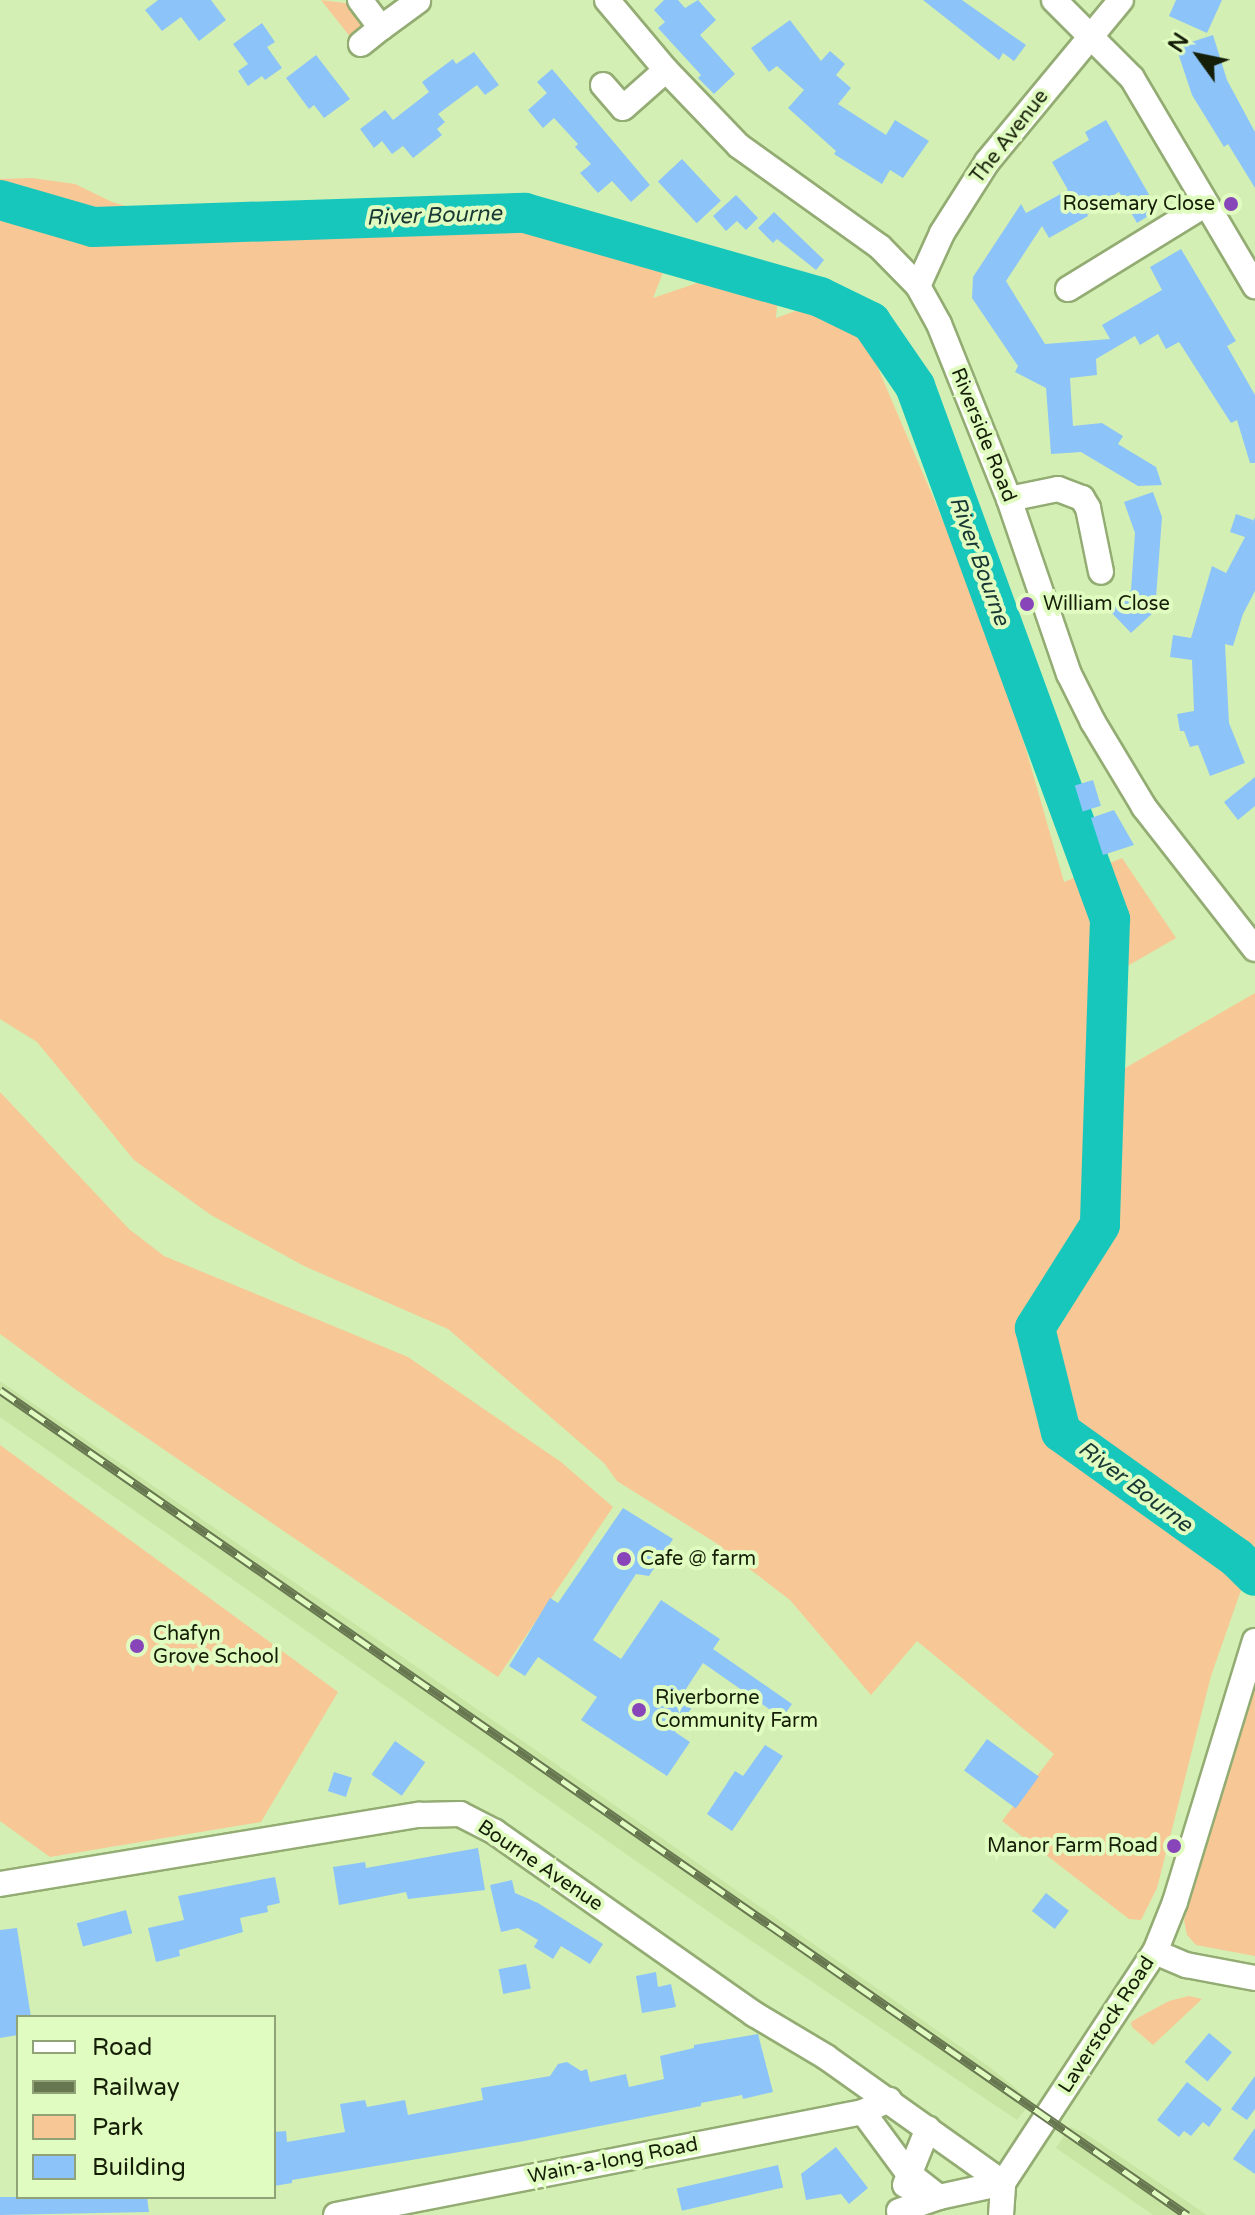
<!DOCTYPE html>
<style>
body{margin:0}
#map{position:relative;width:1255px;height:2215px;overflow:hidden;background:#d4efb3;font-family:"Varela Round",sans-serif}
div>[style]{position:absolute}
.built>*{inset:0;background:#c8e5a3}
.green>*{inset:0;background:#f7c795}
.river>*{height:40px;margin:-20px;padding:0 20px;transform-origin:20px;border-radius:20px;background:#18c7bc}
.building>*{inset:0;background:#8cc4f9;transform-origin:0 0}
.roads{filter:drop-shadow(2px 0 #93ac73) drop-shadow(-2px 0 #93ac73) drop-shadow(0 2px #93ac73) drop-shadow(0 -2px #93ac73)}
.minor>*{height:24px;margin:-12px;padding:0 12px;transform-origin:12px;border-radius:12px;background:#fff}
.rail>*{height:9px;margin-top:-4.5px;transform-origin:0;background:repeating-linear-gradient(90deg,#e1fcc0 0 18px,#677750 0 36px);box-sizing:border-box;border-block:2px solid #677750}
.dots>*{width:22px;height:22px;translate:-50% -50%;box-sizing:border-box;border:4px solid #e1fcc0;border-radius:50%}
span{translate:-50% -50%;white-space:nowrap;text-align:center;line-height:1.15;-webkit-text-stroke:8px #e1fcc0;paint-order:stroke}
.street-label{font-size:20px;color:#151e07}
.poi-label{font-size:20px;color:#151e07}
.right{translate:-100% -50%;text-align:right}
.left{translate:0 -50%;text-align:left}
.water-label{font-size:22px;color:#183835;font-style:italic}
.legend{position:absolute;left:16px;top:2015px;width:260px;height:184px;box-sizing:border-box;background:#e1fcc0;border:2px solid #8fa376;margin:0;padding:10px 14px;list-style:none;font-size:24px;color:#151e07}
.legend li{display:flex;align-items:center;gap:16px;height:40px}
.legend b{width:40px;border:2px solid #8fa376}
.north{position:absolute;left:1159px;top:16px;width:80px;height:80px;-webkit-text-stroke:6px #e1fcc0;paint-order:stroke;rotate:303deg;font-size:22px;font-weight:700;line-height:32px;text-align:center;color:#151e07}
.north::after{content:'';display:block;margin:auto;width:28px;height:36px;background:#151e07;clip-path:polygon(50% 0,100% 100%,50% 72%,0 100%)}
</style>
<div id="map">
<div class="built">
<i style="clip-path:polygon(0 1381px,358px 1626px,991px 2068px,1031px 2101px,1028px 2106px,1017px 2120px,722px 1921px,0 1417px)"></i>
<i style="clip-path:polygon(1070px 2127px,1085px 2133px,1207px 2215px,1153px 2215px,1056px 2148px)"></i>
</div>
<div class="green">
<i style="clip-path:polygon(321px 0,352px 4px,361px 17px,361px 24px,352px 39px)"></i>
<i style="clip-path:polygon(32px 178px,75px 184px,112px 202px,157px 215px,153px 240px,523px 232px,664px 270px,653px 298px,703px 281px,778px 295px,776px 318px,812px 305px,851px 330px,872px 354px,996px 645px,1064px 882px,1122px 858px,1176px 938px,1124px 968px,1120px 1071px,1255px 993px,1255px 1550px,1211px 1676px,1157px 1888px,1141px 1920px,1129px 1919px,1002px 1821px,1054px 1754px,917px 1641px,871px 1695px,790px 1600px,716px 1543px,617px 1481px,604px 1463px,448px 1329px,304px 1266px,211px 1215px,134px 1160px,37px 1042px,0 1019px,0 179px)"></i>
<i style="clip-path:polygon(0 1092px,129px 1229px,164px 1256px,408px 1357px,561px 1462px,613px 1507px,498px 1677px,75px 1389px,0 1334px)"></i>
<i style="clip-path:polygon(0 1445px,338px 1692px,261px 1822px,50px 1857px,0 1821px)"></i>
<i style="clip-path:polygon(1255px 1688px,1255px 1956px,1196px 1945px,1187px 1935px,1184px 1920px)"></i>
<i style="clip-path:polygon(1189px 1996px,1202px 1999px,1153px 2045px,1132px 2027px,1131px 2022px,1143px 2015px,1169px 2001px)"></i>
</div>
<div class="river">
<i style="left:0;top:200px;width:97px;rotate:16.2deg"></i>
<i style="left:93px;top:227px;width:432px;rotate:-1.9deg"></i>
<i style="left:525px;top:213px;width:307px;rotate:15.9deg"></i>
<i style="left:820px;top:297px;width:57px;rotate:26.1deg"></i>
<i style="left:871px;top:322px;width:78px;rotate:55.5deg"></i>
<i style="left:915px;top:386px;width:568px;rotate:69.9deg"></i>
<i style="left:1110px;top:919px;width:306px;rotate:91.9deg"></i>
<i style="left:1100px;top:1225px;width:122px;rotate:122.3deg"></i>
<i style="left:1035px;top:1328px;width:107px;rotate:76deg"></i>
<i style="left:1061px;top:1432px;width:216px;rotate:35.6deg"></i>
<i style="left:1237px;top:1558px;width:25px;rotate:45deg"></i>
</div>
<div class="building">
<i style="clip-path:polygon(158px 0,211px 0,226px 20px,199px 41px,181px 17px,162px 31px,145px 10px)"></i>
<i style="clip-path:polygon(664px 0,678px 0,685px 8px,698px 0,716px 20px,700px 35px,735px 74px,714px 94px,698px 78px,701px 75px,658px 28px,665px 22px,654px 10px)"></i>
<i style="clip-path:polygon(923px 0,962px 0,1026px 45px,1014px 61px,1003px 53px,999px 60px)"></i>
<i style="clip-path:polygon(1176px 0,1222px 0,1207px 33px,1169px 16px)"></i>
<i style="clip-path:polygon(790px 20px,821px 61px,830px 51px,845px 64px,836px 75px,851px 88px,838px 104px,886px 135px,895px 120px,929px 141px,903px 178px,890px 170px,882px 184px,834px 154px,836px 151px,788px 108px,804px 90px,777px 66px,769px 72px,751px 48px)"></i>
<i style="clip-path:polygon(262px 23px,275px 42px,267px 47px,282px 68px,265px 80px,262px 76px,248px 86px,238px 71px,248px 64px,233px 44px)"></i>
<i style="clip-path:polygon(1213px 35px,1227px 80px,1255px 132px,1255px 188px,1228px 144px,1224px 147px,1192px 95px,1176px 47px)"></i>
<i style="clip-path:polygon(474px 52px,499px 85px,485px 95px,477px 85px,438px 114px,445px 122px,437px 129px,442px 135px,413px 158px,403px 146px,392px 154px,382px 141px,374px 148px,360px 129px,385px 110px,393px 120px,429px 92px,422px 82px,453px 59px,456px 64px)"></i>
<i style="clip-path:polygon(316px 55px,350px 99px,324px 118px,314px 105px,309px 109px,286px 78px)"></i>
<i style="clip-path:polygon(552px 69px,650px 185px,631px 202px,612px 181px,598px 193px,580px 173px,591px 164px,575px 147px,578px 144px,554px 118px,543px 128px,528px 110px,547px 93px,537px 82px)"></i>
<i style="clip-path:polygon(1106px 120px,1158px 210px,1137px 223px,1119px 192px,1086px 211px,1088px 216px,1049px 238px,1042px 226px,1006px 281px,1045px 344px,1110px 339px,1102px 325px,1162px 290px,1150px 267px,1181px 249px,1236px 341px,1227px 346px,1255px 395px,1255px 463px,1250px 463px,1237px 420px,1231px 423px,1179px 342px,1166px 349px,1158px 334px,1140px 345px,1135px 336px,1096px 359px,1097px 375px,1070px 378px,1073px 426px,1102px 423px,1123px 436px,1118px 444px,1156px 467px,1162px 485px,1138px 486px,1081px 452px,1051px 454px,1046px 388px,1015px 372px,1018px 366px,972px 298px,973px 277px,1021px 204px,1026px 213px,1068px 190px,1052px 162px,1089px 140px,1085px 132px)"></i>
<i style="left:682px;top:159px;width:57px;height:33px;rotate:47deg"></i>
<i style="clip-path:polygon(736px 195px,758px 218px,746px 230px,737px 221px,726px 231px,713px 216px)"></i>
<i style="clip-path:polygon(774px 212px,824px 260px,816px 270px,777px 239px,773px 243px,758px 228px)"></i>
<i style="clip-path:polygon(1153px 492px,1162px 517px,1155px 611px,1131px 633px,1109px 610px,1131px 590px,1135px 533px,1124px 502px)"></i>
<i style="clip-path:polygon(1236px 514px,1253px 520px,1251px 525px,1255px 517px,1255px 591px,1243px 614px,1233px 646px,1225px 644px,1229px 723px,1245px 763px,1210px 776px,1198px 745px,1190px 747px,1184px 731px,1180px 731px,1177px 714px,1194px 711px,1192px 660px,1170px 657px,1173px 635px,1191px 638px,1212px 566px,1226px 573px,1245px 537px,1230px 532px)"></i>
<i style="clip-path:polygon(1255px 777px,1255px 806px,1238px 820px,1224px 802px)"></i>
<i style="left:1093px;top:780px;width:27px;height:19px;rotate:73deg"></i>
<i style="clip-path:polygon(1114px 810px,1134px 845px,1103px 855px,1091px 818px)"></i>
<i style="clip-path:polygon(623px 1508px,673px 1539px,649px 1576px,636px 1574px,593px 1640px,621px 1659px,661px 1600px,720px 1639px,713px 1649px,792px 1704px,782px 1718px,703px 1663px,684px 1692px,697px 1700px,675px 1732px,690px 1742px,667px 1776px,581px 1720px,597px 1697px,538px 1657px,525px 1676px,509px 1666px,550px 1598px,558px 1603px)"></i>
<i style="left:987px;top:1739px;width:64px;height:39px;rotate:36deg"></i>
<i style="left:395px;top:1741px;width:37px;height:41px;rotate:35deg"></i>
<i style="clip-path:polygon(765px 1745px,783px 1756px,732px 1831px,707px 1814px,735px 1771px,743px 1776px)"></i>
<i style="left:334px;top:1772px;width:19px;height:20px;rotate:18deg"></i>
<i style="clip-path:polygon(478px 1848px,485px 1890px,408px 1899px,406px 1892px,339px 1905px,333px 1867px,365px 1862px,366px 1868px)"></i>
<i style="clip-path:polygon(275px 1877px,280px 1903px,267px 1906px,268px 1912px,240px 1918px,243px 1932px,179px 1950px,180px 1956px,156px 1962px,148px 1928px,184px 1920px,178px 1896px)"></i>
<i style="clip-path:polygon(512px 1880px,515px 1893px,538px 1903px,603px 1944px,590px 1964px,561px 1946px,553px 1959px,534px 1947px,538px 1940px,518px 1928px,501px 1932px,490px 1885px)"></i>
<i style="left:1046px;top:1893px;width:29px;height:23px;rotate:38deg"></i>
<i style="left:126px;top:1910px;width:24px;height:51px;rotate:75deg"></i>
<i style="clip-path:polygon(17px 1928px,31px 2017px,18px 2017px,18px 2035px,0 2038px,0 1930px)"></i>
<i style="left:526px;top:1964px;width:25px;height:28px;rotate:79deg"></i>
<i style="clip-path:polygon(656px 1972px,658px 1987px,671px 1984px,676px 2007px,642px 2013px,636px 1976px)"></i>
<i style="left:1209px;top:2033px;width:30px;height:38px;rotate:40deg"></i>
<i style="clip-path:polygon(758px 2034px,773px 2092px,743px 2099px,742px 2095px,722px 2099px,701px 2103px,701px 2106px,519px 2142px,292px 2180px,292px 2183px,274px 2186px,274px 2132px,286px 2131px,287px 2142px,345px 2132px,340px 2104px,365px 2100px,367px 2107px,405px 2100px,408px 2115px,483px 2100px,481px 2088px,550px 2076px,558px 2064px,567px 2062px,581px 2071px,587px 2069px,590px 2082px,626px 2074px,629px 2087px,664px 2079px,660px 2056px,694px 2048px,694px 2045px)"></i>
<i style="clip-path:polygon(1255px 2076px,1255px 2109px,1247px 2120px,1231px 2109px)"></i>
<i style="clip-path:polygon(1187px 2082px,1222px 2109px,1209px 2127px,1203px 2122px,1191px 2136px,1184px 2131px,1179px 2137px,1157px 2120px)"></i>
<i style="clip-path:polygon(1255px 2128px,1255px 2174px,1233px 2159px)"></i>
<i style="clip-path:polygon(836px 2147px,868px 2188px,849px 2204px,841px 2194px,806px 2200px,801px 2174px)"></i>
<i style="left:778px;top:2165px;width:23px;height:104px;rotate:77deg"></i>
<i style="clip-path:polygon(0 2197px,147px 2197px,149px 2212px,0 2215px)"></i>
</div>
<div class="roads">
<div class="minor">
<i style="left:360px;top:0;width:35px;rotate:53deg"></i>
<i style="left:381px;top:28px;width:46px;rotate:-36.1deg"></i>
<i style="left:607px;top:0;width:92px;rotate:49.9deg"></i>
<i style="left:666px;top:70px;width:105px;rotate:46.2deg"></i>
<i style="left:739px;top:146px;width:173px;rotate:35.6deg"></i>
<i style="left:880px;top:247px;width:54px;rotate:45.7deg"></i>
<i style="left:918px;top:286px;width:43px;rotate:61.1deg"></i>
<i style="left:939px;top:324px;width:188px;rotate:68.2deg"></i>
<i style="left:1009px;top:499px;width:185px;rotate:71.1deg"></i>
<i style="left:1069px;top:674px;width:54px;rotate:63.4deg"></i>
<i style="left:1093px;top:722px;width:99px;rotate:59deg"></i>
<i style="left:1144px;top:807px;width:180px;rotate:52deg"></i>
<i style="left:1054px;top:0;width:110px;rotate:45deg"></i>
<i style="left:1132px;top:78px;width:242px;rotate:59.4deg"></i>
<i style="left:361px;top:44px;width:26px;rotate:-39deg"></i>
<i style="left:603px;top:85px;width:30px;rotate:49deg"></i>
<i style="left:623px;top:108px;width:57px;rotate:-41.5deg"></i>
<i style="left:918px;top:286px;width:58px;rotate:-65.6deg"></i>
<i style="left:942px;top:233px;width:84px;rotate:-57.6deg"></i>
<i style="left:987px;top:162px;width:210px;rotate:-50.4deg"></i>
<i style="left:1068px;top:289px;width:162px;rotate:-31.6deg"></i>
<i style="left:1009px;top:499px;width:50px;rotate:-11.5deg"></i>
<i style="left:1058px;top:489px;width:26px;rotate:21deg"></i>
<i style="left:1082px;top:498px;width:12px;rotate:59deg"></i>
<i style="left:1088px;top:508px;width:65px;rotate:78.5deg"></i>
<i style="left:0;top:1884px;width:425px;rotate:-9.4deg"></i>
<i style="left:419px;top:1815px;width:41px;rotate:-1.4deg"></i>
<i style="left:460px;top:1814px;width:39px;rotate:27deg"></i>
<i style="left:495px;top:1832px;width:317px;rotate:35.1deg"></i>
<i style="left:754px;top:2014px;width:84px;rotate:30.8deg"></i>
<i style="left:826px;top:2057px;width:217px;rotate:35.4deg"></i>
<i style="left:1155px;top:1952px;width:34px;rotate:23deg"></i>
<i style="left:1186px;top:1965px;width:70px;rotate:10.7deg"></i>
<i style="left:863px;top:2112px;width:76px;rotate:53.6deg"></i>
<i style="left:908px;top:2173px;width:39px;rotate:38deg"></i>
<i style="left:905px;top:2185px;width:61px;rotate:-68deg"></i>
<i style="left:899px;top:2211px;width:42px;rotate:-19.3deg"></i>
<i style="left:939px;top:2197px;width:66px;rotate:-12.3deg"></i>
<i style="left:336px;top:2215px;width:537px;rotate:-11.06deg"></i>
<i style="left:863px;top:2112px;width:29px;rotate:-25deg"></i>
<i style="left:1001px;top:2215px;width:32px;rotate:-86deg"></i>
<i style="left:1003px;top:2183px;width:277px;rotate:-56.7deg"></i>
<i style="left:1155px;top:1952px;width:54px;rotate:-68.2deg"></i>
<i style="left:1175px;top:1902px;width:273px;rotate:-73deg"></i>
</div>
</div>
<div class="rail">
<i style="left:0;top:1390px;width:1446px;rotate:34.8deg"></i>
</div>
<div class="dots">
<i style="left:1231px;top:204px;background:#8745b9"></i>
<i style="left:1027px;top:604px;background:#8745b9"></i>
<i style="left:624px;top:1559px;background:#8745b9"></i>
<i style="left:137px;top:1646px;background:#8745b9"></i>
<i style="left:639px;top:1710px;background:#8745b9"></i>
<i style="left:1174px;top:1846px;background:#8745b9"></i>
</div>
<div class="street-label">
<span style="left:1010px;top:137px;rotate:-52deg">The Avenue</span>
<span style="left:983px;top:435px;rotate:68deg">Riverside Road</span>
<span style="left:540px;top:1866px;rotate:34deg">Bourne Avenue</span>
<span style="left:1107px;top:2025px;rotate:-57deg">Laverstock Road</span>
<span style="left:613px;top:2161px;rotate:-11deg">Wain-a-long Road</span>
</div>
<div class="poi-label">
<span class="right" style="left:1215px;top:204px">Rosemary Close</span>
<span class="left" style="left:1043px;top:604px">William Close</span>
<span class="left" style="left:640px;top:1559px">Cafe @ farm</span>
<span class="left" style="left:153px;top:1646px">Chafyn<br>Grove School</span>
<span class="left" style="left:655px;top:1710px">Riverborne<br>Community Farm</span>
<span class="right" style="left:1158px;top:1846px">Manor Farm Road</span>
</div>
<div class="water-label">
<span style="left:434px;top:216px;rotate:-2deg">River Bourne</span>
<span style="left:979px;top:561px;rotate:70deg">River Bourne</span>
<span style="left:1135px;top:1487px;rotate:37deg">River Bourne</span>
</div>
<ul class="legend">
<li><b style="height:10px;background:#fff"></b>Road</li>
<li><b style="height:10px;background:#677750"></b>Railway</li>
<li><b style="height:22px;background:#f7c795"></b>Park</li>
<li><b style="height:22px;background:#8cc4f9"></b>Building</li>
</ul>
<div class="north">N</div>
</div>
